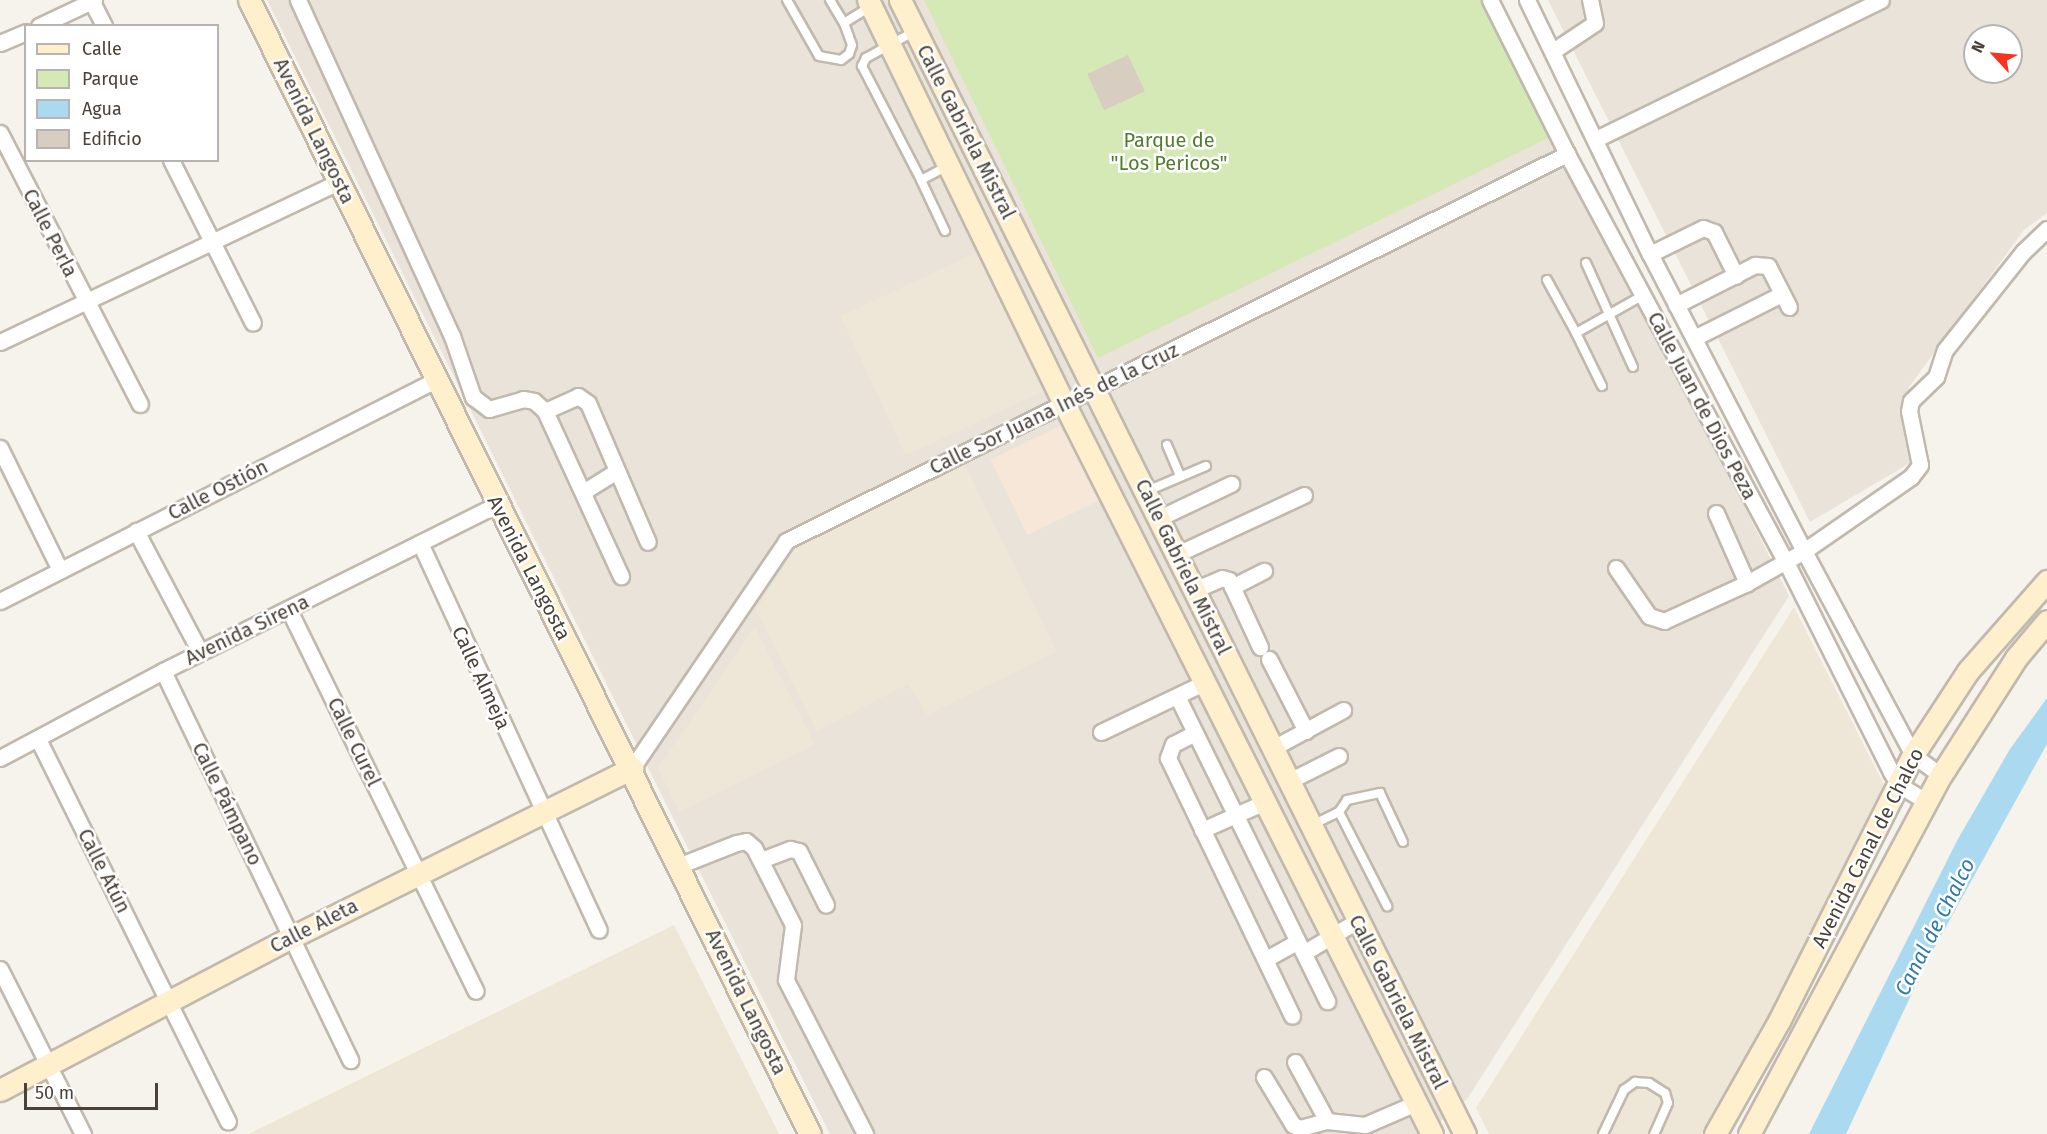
<!DOCTYPE html>
<meta charset="utf-8">
<style>
body{margin:0}
#map{position:relative;width:2047px;height:1134px;overflow:hidden;background:#f6f2ec;font-family:"Fira Sans",sans-serif}
div>[style]{position:absolute}
.residential>*{inset:0;background:#e9e3da}
.commercial>*{inset:0;background:#f6e7d8;transform-origin:0 0}
.education>*{inset:0;background:#eee6d6;transform-origin:0 0}
.green>*{inset:0;background:#d5e9b6}
.water>*{inset:0;background:#aad9f0}
.building>*{inset:0;background:#d7cdc1;transform-origin:0 0}
.roads{filter:drop-shadow(2px 0 #c1b9ae) drop-shadow(-2px 0 #c1b9ae) drop-shadow(0 2px #c1b9ae) drop-shadow(0 -2px #c1b9ae)}
.lane>*{height:8px;margin:-4px;padding:0 4px;transform-origin:4px;border-radius:4px;background:#fff}
.street>*{height:15px;margin:-7.5px;padding:0 7.5px;transform-origin:7.5px;border-radius:7.5px;background:#fff}
.secondary>*{height:21px;margin:-10.5px;padding:0 10.5px;transform-origin:10.5px;border-radius:10.5px;background:#feefcd}
span{translate:-50% -50%;white-space:nowrap;text-align:center;line-height:1.15;-webkit-text-stroke:5px #fff;paint-order:stroke}
.street-label{font-size:20px;color:#4a4239}
.park-label{font-size:20px;color:#507d2b}
.water-label{font-size:21px;color:#2f7ca6;font-style:italic}
.legend{position:absolute;left:24px;top:24px;width:195px;height:138px;box-sizing:border-box;background:#fff;border:2px solid #b7b3b0;margin:0;padding:8px 10px;list-style:none;font-size:18px;color:#4a4239}
.legend li{display:flex;align-items:center;gap:12px;height:30px}
.legend b{width:30px;border:2px solid #b7b3b0}
.north{position:absolute;left:1963px;top:24px;width:60px;height:60px;box-sizing:border-box;background:#fff;border:2px solid #b7b3b0;border-radius:50%;rotate:296deg;font-size:16px;font-weight:700;line-height:24px;text-align:center;color:#4a4239}
.north::after{content:'';display:block;margin:auto;width:21px;height:27px;background:#f83221;clip-path:polygon(50% 0,100% 100%,50% 72%,0 100%)}
.scale{position:absolute;left:24px;top:1083px;width:134px;height:27px;box-sizing:border-box;border:3px solid #4a4239;border-top:0;padding-left:8px;font-size:18px;line-height:21px;white-space:nowrap;color:#4a4239;-webkit-text-stroke:4px #fff;paint-order:stroke}
</style>
<div id="map">
<div class="residential">
<i style="clip-path:polygon(267px 0,1493px 0,1789px 596px,1467px 1099px,1426px 1134px,830px 1134px)"></i>
<i style="clip-path:polygon(evenodd,1548px 0,2047px 0,2047px 213px,2024px 230px,1909px 387px,1915px 460px,1810px 522px,1548px 0,1975px 36px,2011px 36px,2011px 72px,1975px 72px,1975px 36px)"></i>
</div>
<div class="commercial">
<i style="left:1066px;top:423px;width:84px;height:84px;rotate:64deg"></i>
</div>
<div class="education">
<i style="left:982px;top:250px;width:154px;height:156px;rotate:65deg"></i>
<i style="clip-path:polygon(964px 463px,1057px 652px,927px 715px,908px 684px,817px 731px,756px 610px,794px 549px)"></i>
<i style="clip-path:polygon(1794px 607px,1887px 791px,1706px 1134px,1489px 1134px,1476px 1108px)"></i>
<i style="clip-path:polygon(755px 627px,815px 745px,679px 812px,658px 768px)"></i>
<i style="clip-path:polygon(674px 925px,779px 1134px,249px 1134px)"></i>
</div>
<div class="green">
<i style="clip-path:polygon(924px 0,1490px 0,1556px 134px,1098px 358px)"></i>
</div>
<div class="water">
<i style="clip-path:polygon(2047px 698px,2047px 744px,1927px 961px,1846px 1134px,1809px 1134px,1958px 839px,2010px 749px)"></i>
</div>
<div class="building">
<i style="left:1128px;top:55px;width:40px;height:45px;rotate:65deg"></i>
</div>
<div class="roads">
<div class="lane">
<i style="left:787px;top:0;width:64px;rotate:60.3deg"></i>
<i style="left:819px;top:56px;width:22px;rotate:10deg"></i>
<i style="left:841px;top:60px;width:10px;rotate:-37deg"></i>
<i style="left:849px;top:54px;width:9px;rotate:-72deg"></i>
<i style="left:852px;top:45px;width:23px;rotate:-110deg"></i>
<i style="left:830px;top:0;width:27px;rotate:59deg"></i>
<i style="left:844px;top:23px;width:31px;rotate:-32deg"></i>
<i style="left:915px;top:31px;width:56px;rotate:151.1deg"></i>
<i style="left:866px;top:58px;width:9px;rotate:117deg"></i>
<i style="left:862px;top:66px;width:128px;rotate:62.6deg"></i>
<i style="left:945px;top:231px;width:56px;rotate:-115.2deg"></i>
<i style="left:921px;top:180px;width:30px;rotate:-28deg"></i>
<i style="left:1586px;top:263px;width:114px;rotate:65.7deg"></i>
<i style="left:1547px;top:280px;width:60px;rotate:61.3deg"></i>
<i style="left:1576px;top:333px;width:76px;rotate:-29.3deg"></i>
<i style="left:1576px;top:333px;width:59px;rotate:63.9deg"></i>
<i style="left:1167px;top:445px;width:33px;rotate:67deg"></i>
<i style="left:1147px;top:491px;width:64px;rotate:-23deg"></i>
<i style="left:1339px;top:812px;width:106px;rotate:62.9deg"></i>
<i style="left:1312px;top:825px;width:30px;rotate:-26deg"></i>
<i style="left:1339px;top:812px;width:14px;rotate:-56deg"></i>
<i style="left:1347px;top:800px;width:34px;rotate:-12deg"></i>
<i style="left:1380px;top:793px;width:54px;rotate:64.9deg"></i>
<i style="left:1603px;top:1134px;width:49px;rotate:-64.5deg"></i>
<i style="left:1624px;top:1090px;width:14px;rotate:-36deg"></i>
<i style="left:1635px;top:1082px;width:14px;rotate:4deg"></i>
<i style="left:1649px;top:1083px;width:19px;rotate:32deg"></i>
<i style="left:1665px;top:1093px;width:10px;rotate:73deg"></i>
<i style="left:1668px;top:1103px;width:34px;rotate:114deg"></i>
</div>
<div class="street">
<i style="left:91px;top:0;width:29px;rotate:63deg"></i>
<i style="left:298px;top:0;width:370px;rotate:65.4deg"></i>
<i style="left:452px;top:336px;width:65px;rotate:71deg"></i>
<i style="left:473px;top:397px;width:20px;rotate:37deg"></i>
<i style="left:489px;top:409px;width:35px;rotate:-16deg"></i>
<i style="left:523px;top:399px;width:11px;rotate:10deg"></i>
<i style="left:534px;top:401px;width:15px;rotate:42deg"></i>
<i style="left:545px;top:411px;width:182px;rotate:65.3deg"></i>
<i style="left:1490px;top:0;width:172px;rotate:63.4deg"></i>
<i style="left:1567px;top:154px;width:461px;rotate:61.8deg"></i>
<i style="left:1785px;top:560px;width:237px;rotate:63.4deg"></i>
<i style="left:1891px;top:772px;width:15px;rotate:58deg"></i>
<i style="left:1899px;top:785px;width:31px;rotate:31deg"></i>
<i style="left:1527px;top:0;width:282px;rotate:64.2deg"></i>
<i style="left:1650px;top:254px;width:335px;rotate:62.6deg"></i>
<i style="left:1804px;top:551px;width:231px;rotate:61.9deg"></i>
<i style="left:1913px;top:755px;width:34px;rotate:36deg"></i>
<i style="left:39px;top:26px;width:61px;rotate:-25.3deg"></i>
<i style="left:0;top:43px;width:28px;rotate:-23deg"></i>
<i style="left:1553px;top:51px;width:50px;rotate:-33.7deg"></i>
<i style="left:1595px;top:23px;width:24px;rotate:-102deg"></i>
<i style="left:0;top:133px;width:305px;rotate:62.7deg"></i>
<i style="left:1596px;top:139px;width:317px;rotate:-26deg"></i>
<i style="left:171px;top:160px;width:182px;rotate:63.3deg"></i>
<i style="left:1650px;top:254px;width:59px;rotate:-26.1deg"></i>
<i style="left:1703px;top:228px;width:12px;rotate:20deg"></i>
<i style="left:1714px;top:232px;width:49px;rotate:63.4deg"></i>
<i style="left:1676px;top:305px;width:89px;rotate:-26.9deg"></i>
<i style="left:1755px;top:265px;width:13px;rotate:4deg"></i>
<i style="left:1768px;top:266px;width:46px;rotate:62.9deg"></i>
<i style="left:1694px;top:338px;width:98px;rotate:-26.6deg"></i>
<i style="left:0;top:342px;width:375px;rotate:-25.3deg"></i>
<i style="left:545px;top:411px;width:36px;rotate:-24deg"></i>
<i style="left:578px;top:396px;width:12px;rotate:35deg"></i>
<i style="left:588px;top:403px;width:151px;rotate:66.7deg"></i>
<i style="left:0;top:448px;width:136px;rotate:63.8deg"></i>
<i style="left:583px;top:492px;width:40px;rotate:-32deg"></i>
<i style="left:1716px;top:513px;width:77px;rotate:66.1deg"></i>
<i style="left:1159px;top:518px;width:80px;rotate:-25.3deg"></i>
<i style="left:136px;top:531px;width:137px;rotate:62.1deg"></i>
<i style="left:420px;top:543px;width:426px;rotate:65.2deg"></i>
<i style="left:1177px;top:554px;width:140px;rotate:-24.9deg"></i>
<i style="left:1616px;top:568px;width:58px;rotate:55.5deg"></i>
<i style="left:1649px;top:616px;width:16px;rotate:18deg"></i>
<i style="left:1664px;top:621px;width:91px;rotate:-24.6deg"></i>
<i style="left:1747px;top:583px;width:65px;rotate:-29.3deg"></i>
<i style="left:1804px;top:551px;width:130px;rotate:-34.7deg"></i>
<i style="left:1911px;top:477px;width:15px;rotate:-53deg"></i>
<i style="left:1920px;top:465px;width:55px;rotate:-101.5deg"></i>
<i style="left:1909px;top:411px;width:10px;rotate:-79deg"></i>
<i style="left:1911px;top:401px;width:35px;rotate:-44deg"></i>
<i style="left:1936px;top:377px;width:28px;rotate:-72deg"></i>
<i style="left:1945px;top:350px;width:125px;rotate:-51.5deg"></i>
<i style="left:2023px;top:252px;width:33px;rotate:-44deg"></i>
<i style="left:1232px;top:587px;width:36px;rotate:-27deg"></i>
<i style="left:1194px;top:590px;width:30px;rotate:-23deg"></i>
<i style="left:1222px;top:578px;width:7px;rotate:16deg"></i>
<i style="left:1229px;top:580px;width:74px;rotate:65.2deg"></i>
<i style="left:0;top:601px;width:489px;rotate:-26.9deg"></i>
<i style="left:289px;top:610px;width:424px;rotate:63.9deg"></i>
<i style="left:1269px;top:659px;width:81px;rotate:62.8deg"></i>
<i style="left:163px;top:671px;width:432px;rotate:64.3deg"></i>
<i style="left:1178px;top:698px;width:338px;rotate:63.8deg"></i>
<i style="left:1101px;top:732px;width:116px;rotate:-25.5deg"></i>
<i style="left:1193px;top:734px;width:22px;rotate:153deg"></i>
<i style="left:1173px;top:744px;width:15px;rotate:110deg"></i>
<i style="left:1168px;top:758px;width:286px;rotate:64.3deg"></i>
<i style="left:38px;top:739px;width:427px;rotate:63.6deg"></i>
<i style="left:1271px;top:749px;width:82px;rotate:-28.4deg"></i>
<i style="left:0;top:758px;width:185px;rotate:-28.1deg"></i>
<i style="left:163px;top:671px;width:372px;rotate:-26.5deg"></i>
<i style="left:632px;top:768px;width:274px;rotate:-55.8deg"></i>
<i style="left:786px;top:541px;width:872px;rotate:-26.36deg"></i>
<i style="left:1287px;top:782px;width:58px;rotate:-26.6deg"></i>
<i style="left:1202px;top:830px;width:71px;rotate:-24deg"></i>
<i style="left:761px;top:860px;width:31px;rotate:-21deg"></i>
<i style="left:790px;top:849px;width:9px;rotate:13deg"></i>
<i style="left:799px;top:851px;width:60px;rotate:63.4deg"></i>
<i style="left:678px;top:866px;width:62px;rotate:-21.6deg"></i>
<i style="left:736px;top:843px;width:10px;rotate:-11deg"></i>
<i style="left:746px;top:841px;width:11px;rotate:41deg"></i>
<i style="left:754px;top:848px;width:86px;rotate:63.1deg"></i>
<i style="left:793px;top:925px;width:55px;rotate:97.3deg"></i>
<i style="left:786px;top:980px;width:173px;rotate:62.8deg"></i>
<i style="left:1305px;top:952px;width:61px;rotate:-30.8deg"></i>
<i style="left:1266px;top:959px;width:35px;rotate:-29deg"></i>
<i style="left:0;top:969px;width:185px;rotate:63.3deg"></i>
<i style="left:1295px;top:1062px;width:67px;rotate:61.5deg"></i>
<i style="left:1264px;top:1077px;width:56px;rotate:58.9deg"></i>
<i style="left:1293px;top:1125px;width:8px;rotate:23deg"></i>
<i style="left:1300px;top:1128px;width:28px;rotate:-15deg"></i>
<i style="left:1327px;top:1121px;width:38px;rotate:6deg"></i>
<i style="left:1365px;top:1125px;width:56px;rotate:-23.3deg"></i>
</div>
<div class="secondary">
<i style="left:249px;top:0;width:1265px;rotate:63.68deg"></i>
<i style="left:868px;top:0;width:450px;rotate:64.1deg"></i>
<i style="left:1065px;top:405px;width:816px;rotate:63.28deg"></i>
<i style="left:900px;top:0;width:1267px;rotate:63.52deg"></i>
<i style="left:0;top:1090px;width:330px;rotate:-27.7deg"></i>
<i style="left:292px;top:937px;width:380px;rotate:-26.4deg"></i>
<i style="left:1715px;top:1134px;width:130px;rotate:-60.5deg"></i>
<i style="left:1779px;top:1021px;width:298px;rotate:-63.3deg"></i>
<i style="left:1913px;top:755px;width:100px;rotate:-56.8deg"></i>
<i style="left:1968px;top:671px;width:120px;rotate:-48.7deg"></i>
<i style="left:1749px;top:1134px;width:407px;rotate:-61.9deg"></i>
<i style="left:1941px;top:775px;width:139px;rotate:-57.3deg"></i>
<i style="left:2016px;top:658px;width:48px;rotate:-50deg"></i>
</div>
</div>
<div class="street-label">
<span style="left:314px;top:131px;rotate:64deg">Avenida Langosta</span>
<span style="left:966px;top:132px;rotate:63deg">Calle Gabriela Mistral</span>
<span style="left:50px;top:233px;rotate:63deg">Calle Perla</span>
<span style="left:1702px;top:406px;rotate:62deg">Calle Juan de Dios Peza</span>
<span style="left:1054px;top:409px;rotate:-26deg">Calle Sor Juana Inés de la Cruz</span>
<span style="left:218px;top:490px;rotate:-27deg">Calle Ostión</span>
<span style="left:1183px;top:567px;rotate:64deg">Calle Gabriela Mistral</span>
<span style="left:529px;top:568px;rotate:63deg">Avenida Langosta</span>
<span style="left:247px;top:630px;rotate:-26deg">Avenida Sirena</span>
<span style="left:481px;top:678px;rotate:65deg">Calle Almeja</span>
<span style="left:354px;top:742px;rotate:64deg">Calle Curel</span>
<span style="left:227px;top:804px;rotate:64deg">Calle Pámpano</span>
<span style="left:1868px;top:848px;rotate:-63deg">Avenida Canal de Chalco</span>
<span style="left:104px;top:871px;rotate:63deg">Calle Atún</span>
<span style="left:314px;top:926px;rotate:-27deg">Calle Aleta</span>
<span style="left:746px;top:1002px;rotate:64deg">Avenida Langosta</span>
<span style="left:1398px;top:1002px;rotate:63deg">Calle Gabriela Mistral</span>
</div>
<div class="park-label">
<span style="left:1169px;top:152px">Parque de<br>"Los Pericos"</span>
</div>
<div class="water-label">
<span style="left:1935px;top:927px;rotate:-63deg">Canal de Chalco</span>
</div>
<ul class="legend">
<li><b style="height:8px;background:#feefcd"></b>Calle</li>
<li><b style="height:16px;background:#d5e9b6"></b>Parque</li>
<li><b style="height:16px;background:#aad9f0"></b>Agua</li>
<li><b style="height:16px;background:#d7cdc1"></b>Edificio</li>
</ul>
<div class="north">N</div>
<div class="scale">50 m</div>
</div>
